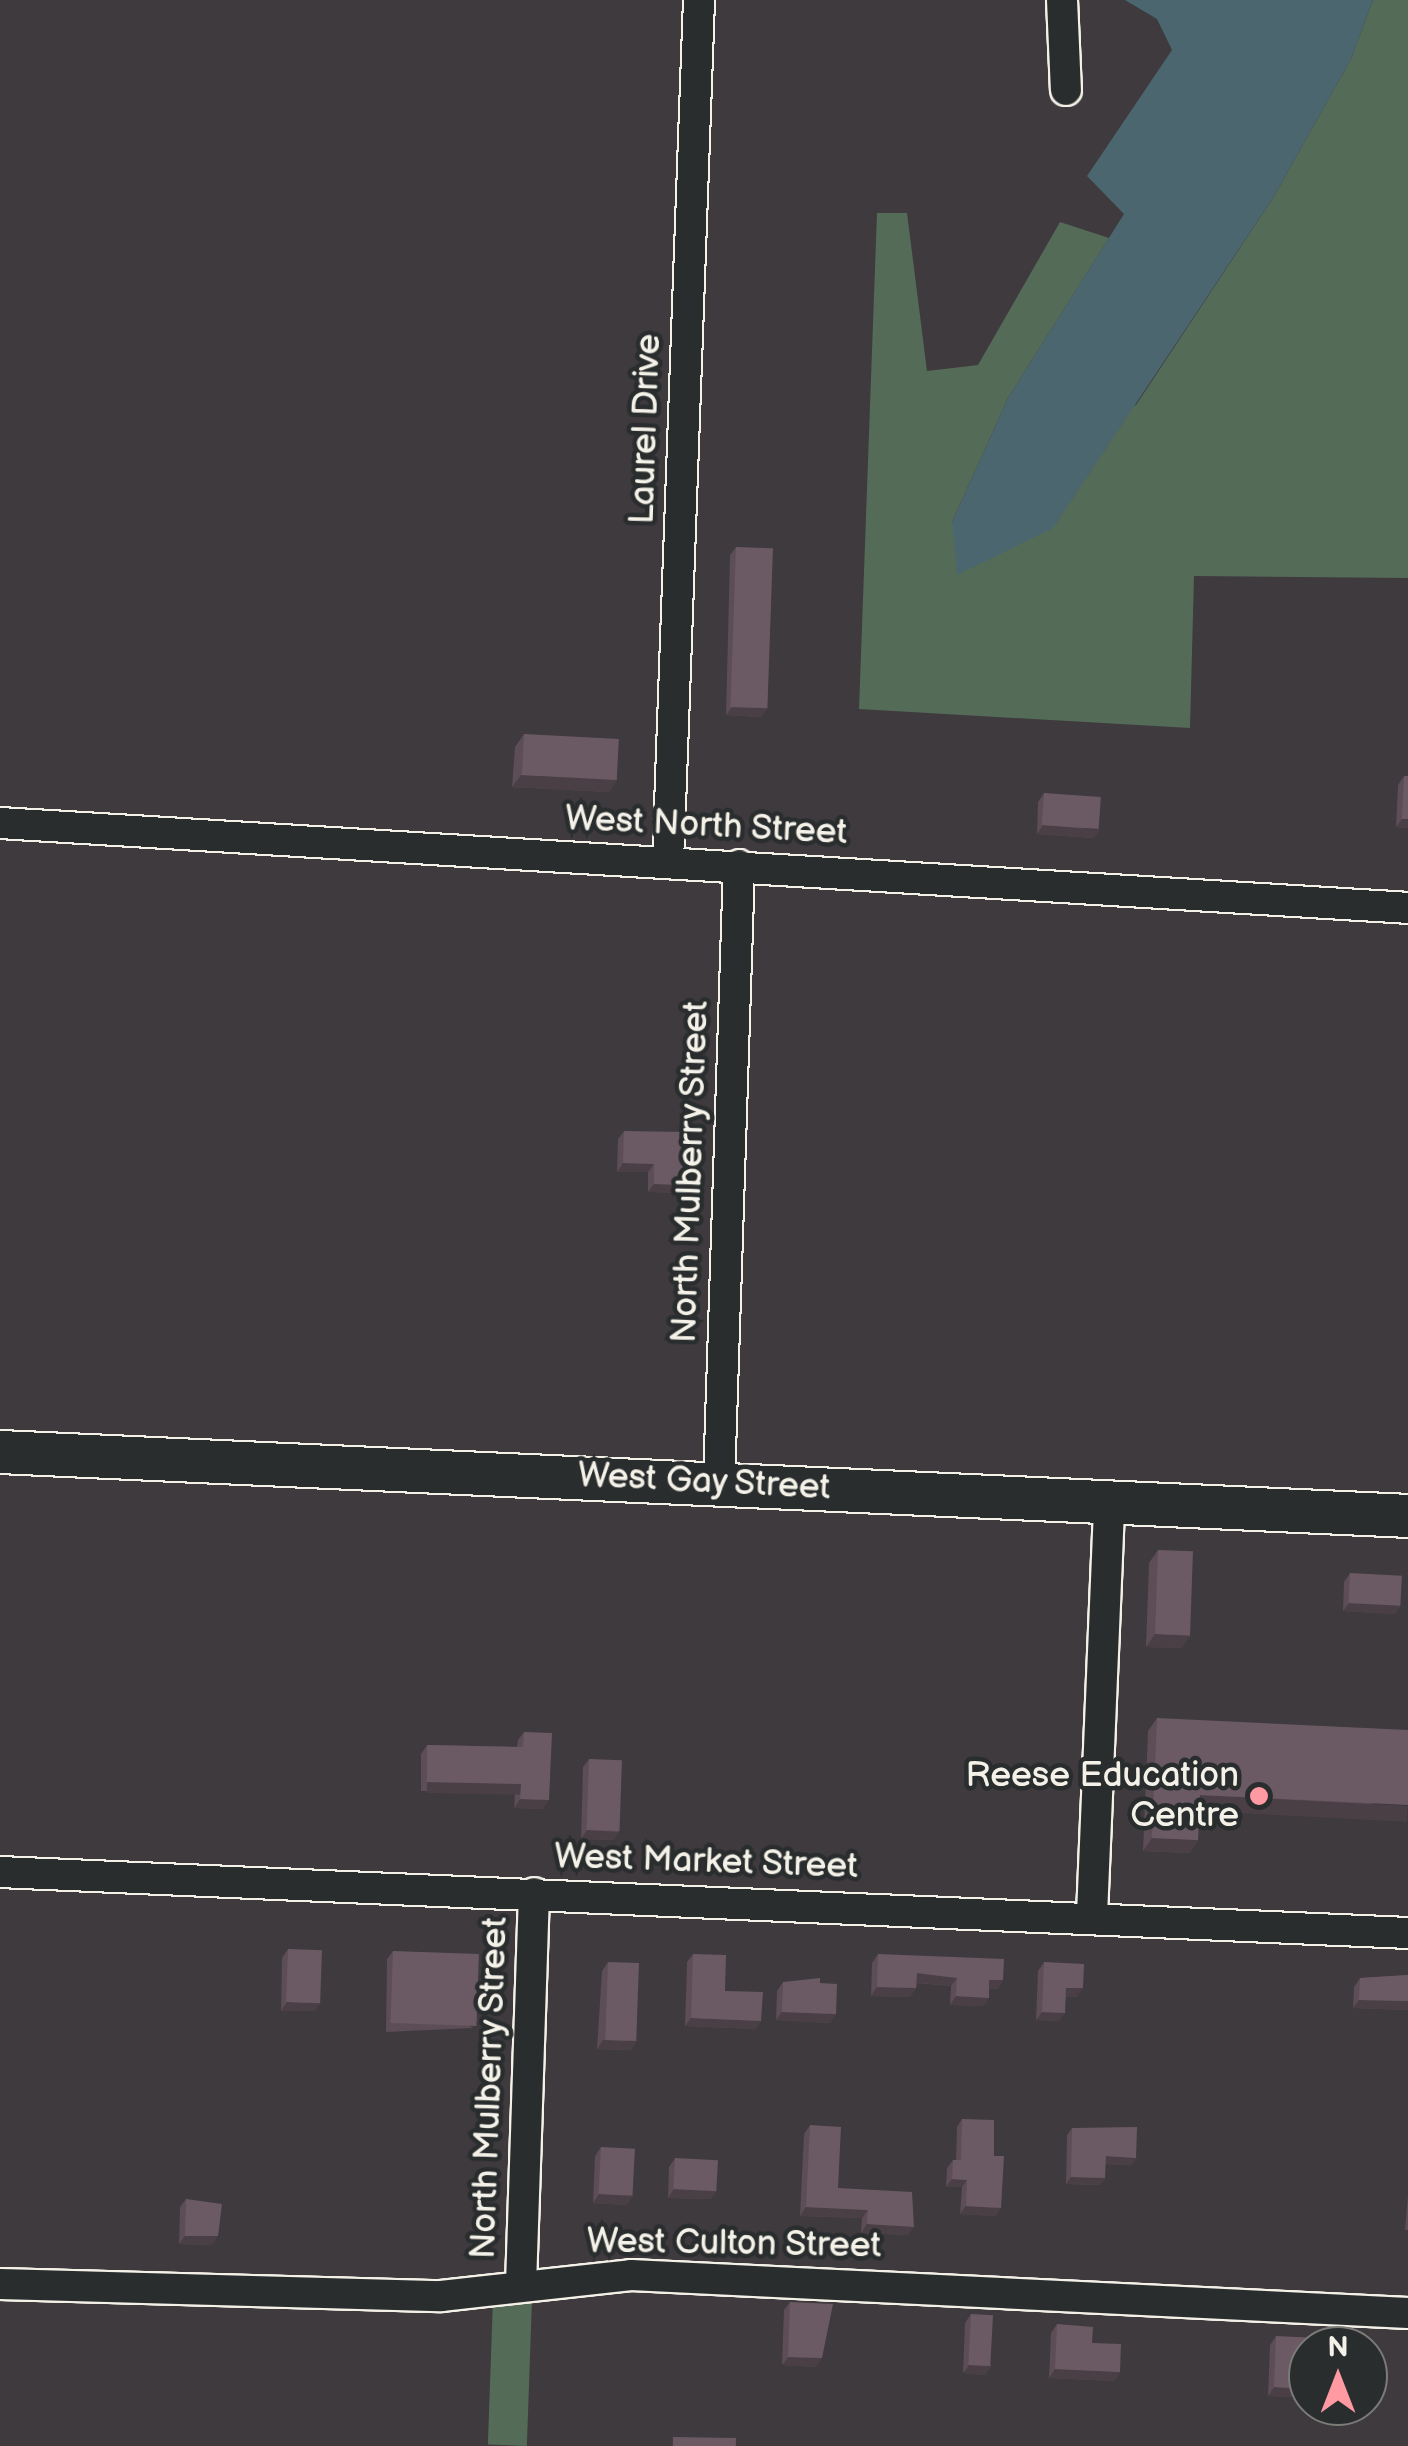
<!DOCTYPE html>
<style>
body{margin:0}
#map{position:relative;width:1408px;height:2446px;overflow:hidden;background:#3e3a3e;font-family:"Balsamiq Sans",sans-serif}
div>[style]{position:absolute}
.green>*{inset:0;background:#546b58;transform-origin:0 0}
.water>*{inset:0;background:#4b666f}
.roads{filter:drop-shadow(2px 0 #f4f1e8) drop-shadow(-2px 0 #f4f1e8) drop-shadow(0 2px #f4f1e8) drop-shadow(0 -2px #f4f1e8)}
.street>*{height:30px;margin:-15px;padding:0 15px;transform-origin:15px;border-radius:15px;background:#2a2d2e}
.secondary>*{height:42px;margin:-21px;padding:0 21px;transform-origin:21px;border-radius:21px;background:#2a2d2e}
.wall>*{inset:0;background:#5c4d56}
.shaded-wall>*{inset:0;background:#4b3f46;transform-origin:0 0}
.building>*{inset:0;background:#6b5a64;transform-origin:0 0}
.dots>*{width:28px;height:28px;translate:-50% -50%;box-sizing:border-box;border:5px solid #2a2d2e;border-radius:50%}
span{translate:-50% -50%;white-space:nowrap;text-align:center;line-height:1.15;-webkit-text-stroke:9px #2a2d2e;paint-order:stroke}
.street-label{font-size:35px;color:#f4f1e8}
.poi-label{font-size:35px;color:#f4f1e8}
.right{translate:-100% -50%;text-align:right}
.north{position:absolute;left:1288px;top:2326px;width:100px;height:100px;box-sizing:border-box;background:#2a2d2e;border:2px solid #7b7b78;border-radius:50%;rotate:0deg;font-size:28px;font-weight:700;line-height:40px;text-align:center;color:#f4f1e8}
.north::after{content:'';display:block;margin:auto;width:35px;height:45px;background:#ff9aa2;clip-path:polygon(50% 0,100% 100%,50% 72%,0 100%)}
</style>
<div id="map">
<div class="green">
<i style="clip-path:polygon(1373px 0,1408px 0,1408px 578px,1194px 576px,1190px 728px,859px 709px,877px 213px,907px 213px,927px 371px,978px 365px,1060px 222px,1109px 238px,1008px 398px,952px 522px,1136px 405px,1273px 198px,1351px 59px)"></i>
<i style="left:532px;top:2299px;width:147px;height:39px;rotate:92deg"></i>
</div>
<div class="water">
<i style="clip-path:polygon(1125px 0,1373px 0,1351px 59px,1273px 198px,1053px 528px,957px 575px,952px 522px,1008px 398px,1124px 214px,1087px 176px,1172px 50px,1157px 19px)"></i>
</div>
<div class="roads">
<div class="street">
<i style="left:1062px;top:0;width:90px;rotate:87.5deg"></i>
<i style="left:0;top:823px;width:1411px;rotate:3.45deg"></i>
<i style="left:668px;top:862px;width:863px;rotate:-87.94deg"></i>
<i style="left:719px;top:1482px;width:617px;rotate:-88.14deg"></i>
<i style="left:0;top:1872px;width:1409px;rotate:2.48deg"></i>
<i style="left:1092px;top:1915px;width:414px;rotate:-87.6deg"></i>
<i style="left:0;top:2284px;width:441px;rotate:1.6deg"></i>
<i style="left:441px;top:2296px;width:191px;rotate:-6.3deg"></i>
<i style="left:631px;top:2275px;width:778px;rotate:2.8deg"></i>
<i style="left:521px;top:2285px;width:392px;rotate:-88.1deg"></i>
</div>
<div class="secondary">
<i style="left:0;top:1452px;width:1409px;rotate:2.6deg"></i>
</div>
</div>
<div class="wall">
<i style="clip-path:polygon(736px 547px,767px 708px,761px 717px,726px 715px,730px 555px)"></i>
<i style="clip-path:polygon(524px 734px,609px 792px,512px 787px,515px 747px)"></i>
<i style="clip-path:polygon(1404px 776px,1408px 828px,1396px 827px,1398px 785px)"></i>
<i style="clip-path:polygon(1044px 793px,1094px 838px,1037px 834px,1038px 802px)"></i>
<i style="clip-path:polygon(624px 1131px,686px 1185px,680px 1193px,648px 1192px,648px 1172px,617px 1172px,618px 1139px)"></i>
<i style="clip-path:polygon(1158px 1550px,1190px 1636px,1181px 1648px,1146px 1647px,1149px 1563px)"></i>
<i style="clip-path:polygon(1350px 1573px,1401px 1605px,1395px 1614px,1343px 1611px,1344px 1582px)"></i>
<i style="clip-path:polygon(1157px 1718px,1408px 1818px,1199px 1809px,1198px 1840px,1189px 1853px,1143px 1851px,1148px 1731px)"></i>
<i style="clip-path:polygon(524px 1732px,543px 1809px,514px 1808px,515px 1793px,421px 1791px,421px 1754px,427px 1745px,517px 1747px,518px 1740px)"></i>
<i style="clip-path:polygon(589px 1759px,619px 1832px,613px 1840px,581px 1839px,583px 1767px)"></i>
<i style="clip-path:polygon(288px 1949px,315px 2011px,281px 2011px,282px 1958px)"></i>
<i style="clip-path:polygon(393px 1951px,473px 2028px,386px 2032px,387px 1959px)"></i>
<i style="clip-path:polygon(693px 1954px,725px 1991px,761px 2021px,755px 2029px,685px 2026px,687px 1962px)"></i>
<i style="clip-path:polygon(878px 1954px,1003px 1980px,997px 1989px,989px 1989px,989px 1998px,983px 2006px,950px 2005px,951px 1986px,917px 1983px,916px 1988px,910px 1997px,871px 1996px,872px 1963px)"></i>
<i style="clip-path:polygon(608px 1962px,631px 2050px,597px 2049px,602px 1971px)"></i>
<i style="clip-path:polygon(1044px 1962px,1077px 1997px,1066px 1997px,1059px 2021px,1036px 2020px,1038px 1971px)"></i>
<i style="clip-path:polygon(1408px 1975px,1408px 2010px,1353px 2008px,1354px 1987px,1360px 1978px)"></i>
<i style="clip-path:polygon(783px 1982px,820px 1983px,836px 2014px,830px 2023px,776px 2020px,777px 1991px)"></i>
<i style="clip-path:polygon(962px 2119px,994px 2156px,996px 2216px,960px 2214px,962px 2187px,946px 2187px,947px 2168px,953px 2160px,956px 2160px,957px 2127px)"></i>
<i style="clip-path:polygon(810px 2125px,838px 2188px,908px 2235px,861px 2233px,862px 2218px,800px 2216px,804px 2134px)"></i>
<i style="clip-path:polygon(1072px 2128px,1136px 2158px,1131px 2165px,1105px 2164px,1105px 2178px,1100px 2185px,1066px 2184px,1067px 2135px)"></i>
<i style="clip-path:polygon(601px 2147px,627px 2205px,593px 2203px,595px 2156px)"></i>
<i style="clip-path:polygon(675px 2158px,711px 2199px,668px 2198px,669px 2167px)"></i>
<i style="clip-path:polygon(1408px 2195px,1408px 2230px,1405px 2230px)"></i>
<i style="clip-path:polygon(186px 2199px,212px 2245px,179px 2244px,180px 2207px)"></i>
<i style="clip-path:polygon(790px 2302px,816px 2367px,782px 2365px,784px 2310px)"></i>
<i style="clip-path:polygon(971px 2314px,991px 2366px,985px 2375px,963px 2373px,965px 2323px)"></i>
<i style="clip-path:polygon(1057px 2324px,1092px 2343px,1120px 2372px,1114px 2381px,1049px 2378px,1051px 2333px)"></i>
<i style="clip-path:polygon(1276px 2336px,1308px 2398px,1268px 2396px,1270px 2345px)"></i>
</div>
<div class="shaded-wall">
<i style="clip-path:polygon(732px 707px,767px 708px,761px 717px,726px 715px)"></i>
<i style="clip-path:polygon(521px 775px,618px 779px,609px 792px,512px 787px)"></i>
<i style="clip-path:polygon(1402px 819px,1408px 819px,1408px 828px,1396px 827px)"></i>
<i style="clip-path:polygon(1043px 825px,1100px 830px,1094px 838px,1037px 834px)"></i>
<i style="clip-path:polygon(623px 1163px,654px 1164px,648px 1172px,617px 1172px)"></i>
<i style="clip-path:polygon(654px 1184px,686px 1185px,680px 1193px,648px 1192px)"></i>
<i style="clip-path:polygon(1349px 1603px,1401px 1605px,1395px 1614px,1343px 1611px)"></i>
<i style="clip-path:polygon(1155px 1634px,1190px 1636px,1181px 1648px,1146px 1647px)"></i>
<i style="left:427px;top:1782px;width:94px;height:11px;rotate:1deg"></i>
<i style="left:1200px;top:1795px;width:208px;height:16px;rotate:3deg"></i>
<i style="clip-path:polygon(520px 1799px,549px 1800px,543px 1809px,514px 1808px)"></i>
<i style="clip-path:polygon(587px 1830px,619px 1832px,613px 1840px,581px 1839px)"></i>
<i style="clip-path:polygon(1152px 1838px,1198px 1840px,1189px 1853px,1143px 1851px)"></i>
<i style="clip-path:polygon(917px 1973px,957px 1978px,951px 1986px,911px 1982px)"></i>
<i style="clip-path:polygon(989px 1980px,1003px 1980px,997px 1989px,983px 1989px)"></i>
<i style="clip-path:polygon(877px 1987px,916px 1988px,910px 1997px,871px 1996px)"></i>
<i style="clip-path:polygon(1066px 1988px,1083px 1988px,1077px 1997px,1060px 1997px)"></i>
<i style="clip-path:polygon(956px 1996px,989px 1998px,983px 2006px,950px 2005px)"></i>
<i style="clip-path:polygon(1359px 2000px,1408px 2001px,1408px 2010px,1353px 2008px)"></i>
<i style="clip-path:polygon(287px 2002px,321px 2003px,315px 2011px,281px 2011px)"></i>
<i style="clip-path:polygon(782px 2012px,836px 2014px,830px 2023px,776px 2020px)"></i>
<i style="clip-path:polygon(1042px 2012px,1065px 2013px,1059px 2021px,1036px 2020px)"></i>
<i style="clip-path:polygon(691px 2018px,761px 2021px,755px 2029px,685px 2026px)"></i>
<i style="left:479px;top:2019px;width:11px;height:87px;rotate:124deg"></i>
<i style="clip-path:polygon(603px 2040px,637px 2041px,631px 2050px,597px 2049px)"></i>
<i style="clip-path:polygon(1106px 2156px,1136px 2158px,1131px 2165px,1100px 2164px)"></i>
<i style="clip-path:polygon(1071px 2177px,1105px 2178px,1100px 2185px,1066px 2184px)"></i>
<i style="clip-path:polygon(952px 2179px,967px 2180px,962px 2187px,946px 2187px)"></i>
<i style="clip-path:polygon(674px 2189px,717px 2191px,711px 2199px,668px 2198px)"></i>
<i style="clip-path:polygon(599px 2194px,633px 2196px,627px 2205px,593px 2203px)"></i>
<i style="clip-path:polygon(966px 2206px,1001px 2208px,996px 2216px,960px 2214px)"></i>
<i style="clip-path:polygon(806px 2207px,868px 2210px,862px 2218px,800px 2216px)"></i>
<i style="clip-path:polygon(867px 2224px,914px 2227px,908px 2235px,861px 2233px)"></i>
<i style="clip-path:polygon(185px 2236px,218px 2236px,212px 2245px,179px 2244px)"></i>
<i style="clip-path:polygon(788px 2357px,822px 2358px,816px 2367px,782px 2365px)"></i>
<i style="clip-path:polygon(969px 2365px,991px 2366px,985px 2375px,963px 2373px)"></i>
<i style="clip-path:polygon(1055px 2369px,1120px 2372px,1114px 2381px,1049px 2378px)"></i>
<i style="clip-path:polygon(1274px 2387px,1308px 2389px,1308px 2398px,1268px 2396px)"></i>
</div>
<div class="building">
<i style="left:736px;top:547px;width:37px;height:160px;rotate:2deg"></i>
<i style="left:524px;top:734px;width:95px;height:41px;rotate:3deg"></i>
<i style="clip-path:polygon(1404px 776px,1408px 776px,1408px 819px,1402px 819px)"></i>
<i style="left:1044px;top:793px;width:57px;height:32px;rotate:4deg"></i>
<i style="clip-path:polygon(624px 1131px,687px 1132px,686px 1185px,654px 1184px,654px 1164px,623px 1163px)"></i>
<i style="left:1158px;top:1550px;width:35px;height:84px;rotate:2deg"></i>
<i style="left:1350px;top:1573px;width:52px;height:30px;rotate:3deg"></i>
<i style="clip-path:polygon(1157px 1718px,1408px 1730px,1408px 1805px,1200px 1795px,1198px 1840px,1152px 1838px)"></i>
<i style="clip-path:polygon(524px 1732px,552px 1733px,549px 1800px,520px 1799px,521px 1784px,427px 1782px,427px 1745px,523px 1747px)"></i>
<i style="left:589px;top:1759px;width:33px;height:71px;rotate:2deg"></i>
<i style="left:288px;top:1949px;width:34px;height:53px;rotate:2deg"></i>
<i style="left:393px;top:1951px;width:86px;height:72px;rotate:2deg"></i>
<i style="clip-path:polygon(693px 1954px,726px 1955px,725px 1991px,763px 1992px,761px 2021px,691px 2018px)"></i>
<i style="clip-path:polygon(878px 1954px,1004px 1959px,1003px 1980px,989px 1980px,989px 1998px,956px 1996px,957px 1978px,917px 1973px,916px 1988px,877px 1987px)"></i>
<i style="left:608px;top:1962px;width:31px;height:78px;rotate:2deg"></i>
<i style="clip-path:polygon(1044px 1962px,1084px 1964px,1083px 1988px,1066px 1988px,1065px 2013px,1042px 2012px)"></i>
<i style="clip-path:polygon(1408px 1975px,1408px 2001px,1359px 2000px,1360px 1978px)"></i>
<i style="clip-path:polygon(820px 1978px,820px 1983px,837px 1984px,836px 2014px,782px 2012px,783px 1982px)"></i>
<i style="clip-path:polygon(962px 2119px,994px 2120px,994px 2156px,1004px 2156px,1001px 2208px,966px 2206px,967px 2180px,952px 2179px,953px 2160px,961px 2160px)"></i>
<i style="clip-path:polygon(810px 2125px,841px 2127px,838px 2188px,912px 2192px,914px 2227px,867px 2224px,868px 2210px,806px 2207px)"></i>
<i style="clip-path:polygon(1137px 2127px,1136px 2158px,1106px 2156px,1105px 2178px,1071px 2177px,1072px 2128px)"></i>
<i style="left:601px;top:2147px;width:34px;height:47px;rotate:3deg"></i>
<i style="left:675px;top:2158px;width:43px;height:31px;rotate:3deg"></i>
<i style="clip-path:polygon(186px 2199px,222px 2204px,218px 2236px,185px 2236px)"></i>
<i style="clip-path:polygon(790px 2302px,833px 2304px,822px 2358px,788px 2357px)"></i>
<i style="left:971px;top:2314px;width:22px;height:51px;rotate:3deg"></i>
<i style="clip-path:polygon(1057px 2324px,1093px 2327px,1092px 2343px,1121px 2344px,1120px 2372px,1055px 2369px)"></i>
<i style="clip-path:polygon(1276px 2336px,1317px 2338px,1316px 2346px,1308px 2346px,1308px 2389px,1274px 2387px)"></i>
<i style="left:673px;top:2437px;width:63px;height:9px;rotate:1deg"></i>
</div>
<div class="dots">
<i style="left:1259px;top:1796px;background:#ff9aa2"></i>
</div>
<div class="street-label">
<span style="left:646px;top:429px;rotate:-88deg">Laurel Drive</span>
<span style="left:706px;top:826px;rotate:3deg">West North Street</span>
<span style="left:691px;top:1172px;rotate:-88deg">North Mulberry Street</span>
<span style="left:704px;top:1482px;rotate:3deg">West Gay Street</span>
<span style="left:706px;top:1862px;rotate:2deg">West Market Street</span>
<span style="left:490px;top:2088px;rotate:-88deg">North Mulberry Street</span>
<span style="left:734px;top:2244px;rotate:1deg">West Culton Street</span>
</div>
<div class="poi-label">
<span class="right" style="left:1239px;top:1796px">Reese Education<br>Centre</span>
</div>
<div class="north">N</div>
</div>
